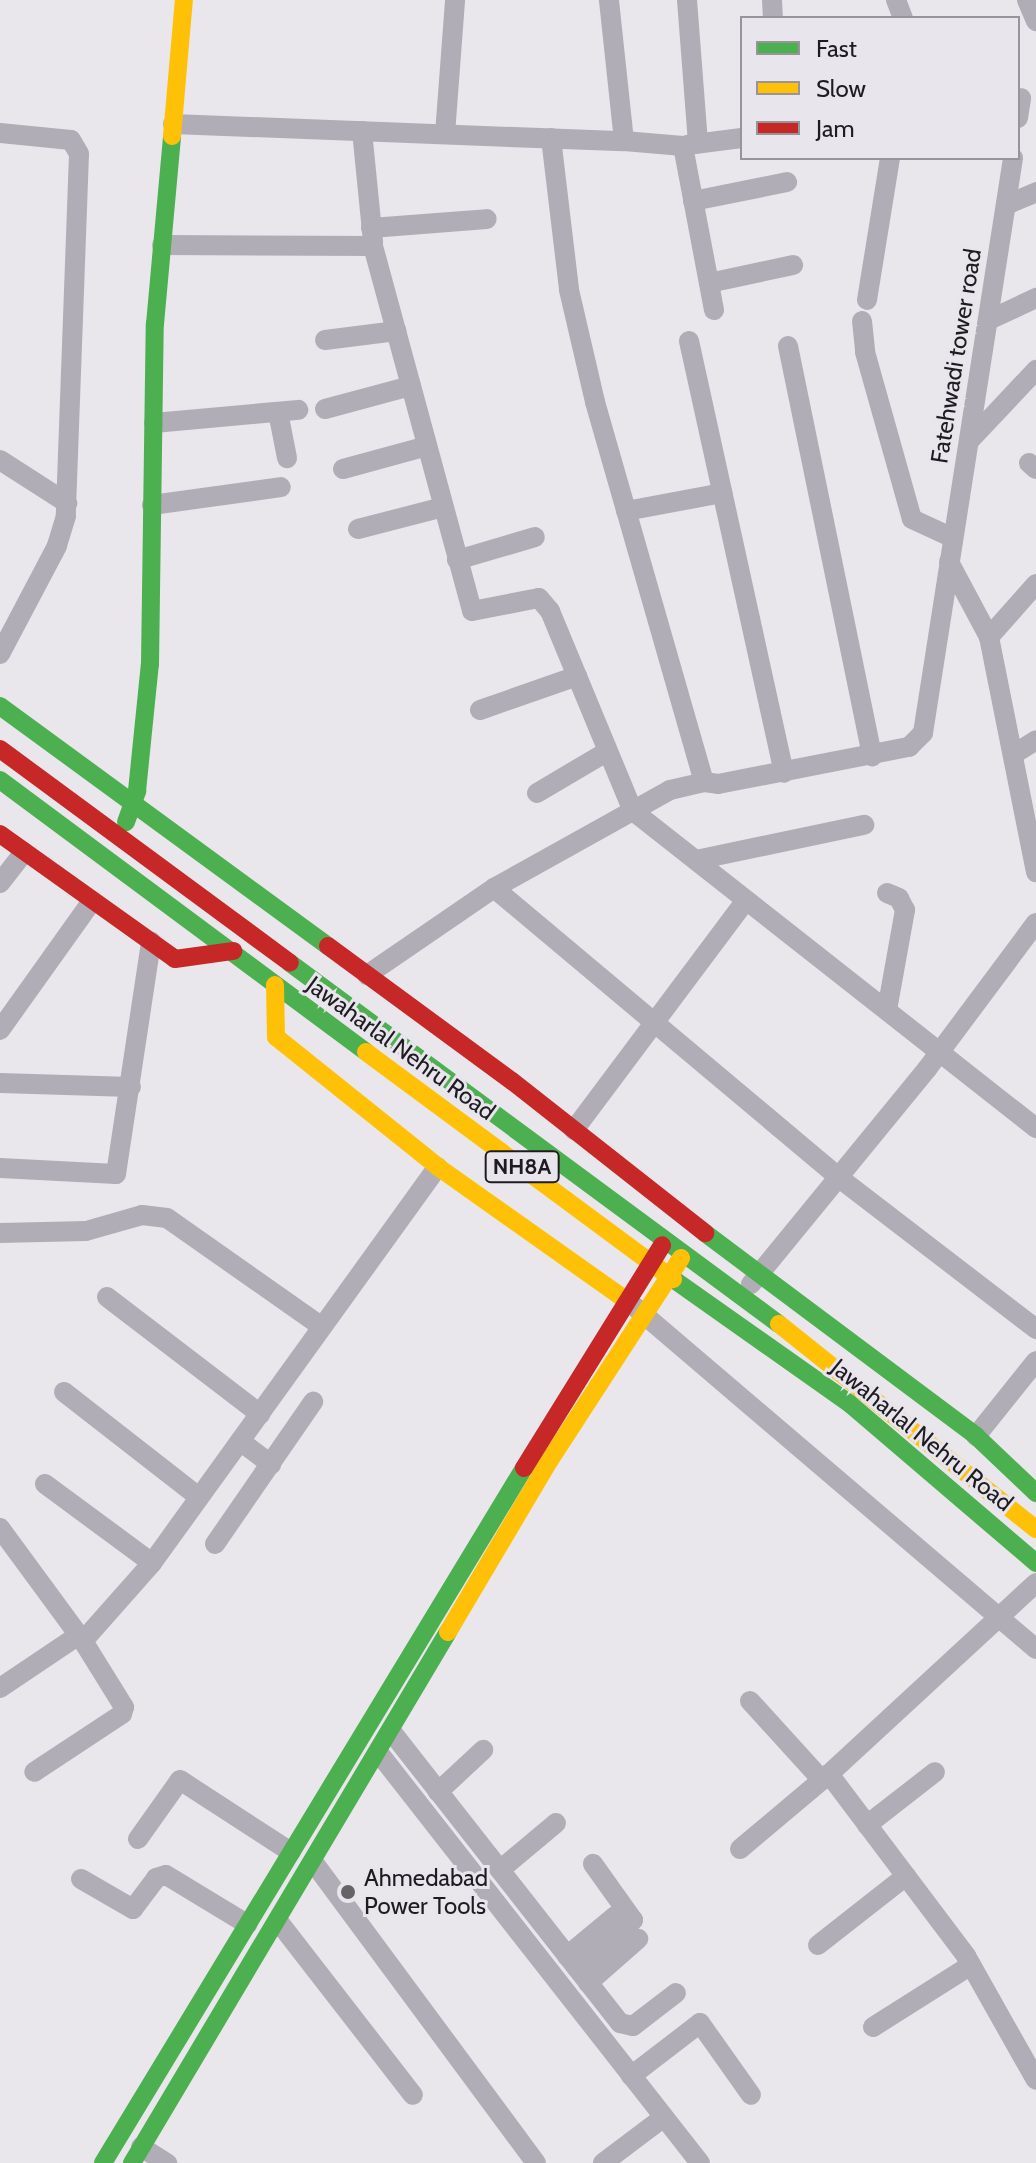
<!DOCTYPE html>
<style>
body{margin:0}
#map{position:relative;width:1036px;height:2163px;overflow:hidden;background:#e9e7eb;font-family:Cabin,sans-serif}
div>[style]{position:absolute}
.street>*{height:20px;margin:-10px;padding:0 10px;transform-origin:10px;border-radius:10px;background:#b1adb7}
.fast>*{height:18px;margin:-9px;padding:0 9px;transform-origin:9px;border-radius:9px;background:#4caf50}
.slow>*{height:18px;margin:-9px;padding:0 9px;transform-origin:9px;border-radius:9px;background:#ffc107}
.jam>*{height:18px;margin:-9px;padding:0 9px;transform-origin:9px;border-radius:9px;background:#c62828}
.dots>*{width:22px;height:22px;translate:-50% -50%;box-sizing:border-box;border:4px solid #e8e5ed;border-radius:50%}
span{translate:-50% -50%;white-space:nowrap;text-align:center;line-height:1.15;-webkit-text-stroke:6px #e8e5ed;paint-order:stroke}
.shield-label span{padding:2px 6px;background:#e8e5ed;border:2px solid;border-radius:6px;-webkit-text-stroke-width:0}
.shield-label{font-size:22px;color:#1e1c20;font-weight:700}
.street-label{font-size:24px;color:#1e1c20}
.poi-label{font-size:24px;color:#1e1c20}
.left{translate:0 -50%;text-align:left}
.legend{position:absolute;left:740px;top:16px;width:280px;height:144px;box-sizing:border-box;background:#e8e5ed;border:2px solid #97959b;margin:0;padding:10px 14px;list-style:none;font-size:24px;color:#1e1c20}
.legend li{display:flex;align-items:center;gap:16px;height:40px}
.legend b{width:40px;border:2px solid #97959b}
</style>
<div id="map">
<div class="street">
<i style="left:687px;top:0;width:144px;rotate:85.6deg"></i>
<i style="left:772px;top:0;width:18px;rotate:87deg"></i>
<i style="left:896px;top:0;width:19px;rotate:69deg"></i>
<i style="left:1027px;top:0;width:23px;rotate:67deg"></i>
<i style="left:1018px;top:118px;width:20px;rotate:-81deg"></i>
<i style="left:173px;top:124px;width:451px;rotate:2.2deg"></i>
<i style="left:624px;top:141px;width:142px;rotate:-96.1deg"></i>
<i style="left:362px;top:131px;width:112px;rotate:84.3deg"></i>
<i style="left:0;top:133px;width:71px;rotate:5.6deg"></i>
<i style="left:71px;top:140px;width:16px;rotate:60deg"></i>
<i style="left:79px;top:154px;width:362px;rotate:92.1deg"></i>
<i style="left:66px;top:516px;width:31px;rotate:107deg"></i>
<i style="left:57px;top:546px;width:122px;rotate:117.8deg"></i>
<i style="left:445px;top:134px;width:134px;rotate:-85.7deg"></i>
<i style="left:551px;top:138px;width:153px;rotate:83.2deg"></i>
<i style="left:569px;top:290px;width:115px;rotate:76.9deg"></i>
<i style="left:595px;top:402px;width:395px;rotate:74deg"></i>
<i style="left:704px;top:782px;width:14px;rotate:8deg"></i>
<i style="left:718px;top:784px;width:195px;rotate:-11deg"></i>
<i style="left:909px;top:747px;width:20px;rotate:-45deg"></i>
<i style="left:923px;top:733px;width:582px;rotate:-81.1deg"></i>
<i style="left:624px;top:141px;width:59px;rotate:4.8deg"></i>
<i style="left:683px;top:146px;width:167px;rotate:79.3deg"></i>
<i style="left:687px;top:145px;width:55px;rotate:-7.3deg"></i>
<i style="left:693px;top:201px;width:96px;rotate:-11.4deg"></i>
<i style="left:1006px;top:205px;width:33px;rotate:-23deg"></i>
<i style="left:371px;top:228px;width:116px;rotate:-4.4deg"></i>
<i style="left:162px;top:245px;width:211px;rotate:0.3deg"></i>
<i style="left:373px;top:246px;width:378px;rotate:74.8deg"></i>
<i style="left:472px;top:611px;width:68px;rotate:-11deg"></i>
<i style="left:539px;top:598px;width:17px;rotate:50deg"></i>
<i style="left:550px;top:611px;width:217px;rotate:67.5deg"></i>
<i style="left:633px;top:811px;width:513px;rotate:38.19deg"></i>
<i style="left:709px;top:283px;width:86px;rotate:-12.1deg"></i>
<i style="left:867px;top:300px;width:144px;rotate:-80.8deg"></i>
<i style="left:991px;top:319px;width:50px;rotate:-25deg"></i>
<i style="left:862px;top:321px;width:31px;rotate:84deg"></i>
<i style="left:865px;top:352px;width:173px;rotate:74.3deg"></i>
<i style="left:912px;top:519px;width:43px;rotate:24.8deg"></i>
<i style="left:325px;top:340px;width:72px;rotate:-7.2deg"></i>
<i style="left:689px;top:341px;width:442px;rotate:77.6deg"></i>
<i style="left:788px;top:346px;width:419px;rotate:78.4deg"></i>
<i style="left:325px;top:409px;width:89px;rotate:-15deg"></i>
<i style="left:278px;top:412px;width:47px;rotate:78.9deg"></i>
<i style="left:154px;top:423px;width:145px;rotate:-5.2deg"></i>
<i style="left:971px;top:439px;width:95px;rotate:-46.7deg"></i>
<i style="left:0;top:460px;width:80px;rotate:32.7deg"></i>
<i style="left:1029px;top:463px;width:9px;rotate:41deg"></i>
<i style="left:343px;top:469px;width:87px;rotate:-15.3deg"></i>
<i style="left:152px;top:505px;width:130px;rotate:-7.9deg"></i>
<i style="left:626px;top:511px;width:98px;rotate:-10.6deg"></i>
<i style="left:358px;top:529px;width:88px;rotate:-14.5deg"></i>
<i style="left:457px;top:560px;width:81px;rotate:-16.4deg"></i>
<i style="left:949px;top:562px;width:85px;rotate:61.9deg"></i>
<i style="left:989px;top:637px;width:240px;rotate:78.7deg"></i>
<i style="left:989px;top:637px;width:71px;rotate:-48.4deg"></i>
<i style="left:480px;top:710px;width:103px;rotate:-19.3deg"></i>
<i style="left:1014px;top:754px;width:26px;rotate:-32deg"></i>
<i style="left:537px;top:793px;width:82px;rotate:-30.6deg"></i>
<i style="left:696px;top:860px;width:172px;rotate:-11.8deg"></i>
<i style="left:0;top:883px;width:39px;rotate:-52deg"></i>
<i style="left:494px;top:888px;width:201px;rotate:-29.1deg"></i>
<i style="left:670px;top:790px;width:35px;rotate:-13deg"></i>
<i style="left:367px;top:975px;width:154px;rotate:-34.4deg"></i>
<i style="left:494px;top:888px;width:449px;rotate:40deg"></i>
<i style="left:838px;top:1177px;width:250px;rotate:37.5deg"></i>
<i style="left:887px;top:1010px;width:102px;rotate:-79.8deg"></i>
<i style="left:905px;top:910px;width:13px;rotate:-117deg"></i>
<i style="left:899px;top:898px;width:13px;rotate:-157deg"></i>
<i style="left:0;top:1030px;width:158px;rotate:-54.5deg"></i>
<i style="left:0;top:1083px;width:131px;rotate:1.7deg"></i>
<i style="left:574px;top:1130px;width:287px;rotate:-53.2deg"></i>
<i style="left:0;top:1168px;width:116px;rotate:3deg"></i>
<i style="left:116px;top:1174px;width:235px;rotate:-81.4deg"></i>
<i style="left:0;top:1233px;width:86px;rotate:-1.3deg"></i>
<i style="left:86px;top:1231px;width:58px;rotate:-15.9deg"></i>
<i style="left:142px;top:1215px;width:25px;rotate:7deg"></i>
<i style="left:167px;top:1218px;width:189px;rotate:35.1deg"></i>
<i style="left:751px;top:1284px;width:278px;rotate:-50.7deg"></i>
<i style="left:927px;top:1069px;width:182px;rotate:-53.3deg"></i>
<i style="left:107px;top:1297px;width:193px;rotate:37.4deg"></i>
<i style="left:635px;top:1307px;width:527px;rotate:40.46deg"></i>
<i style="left:64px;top:1392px;width:171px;rotate:37.9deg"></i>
<i style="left:976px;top:1436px;width:96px;rotate:-51.3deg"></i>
<i style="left:240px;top:1441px;width:39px;rotate:37deg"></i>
<i style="left:45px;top:1484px;width:133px;rotate:36.4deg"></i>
<i style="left:0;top:1528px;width:140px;rotate:53.7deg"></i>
<i style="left:83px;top:1641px;width:78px;rotate:58.2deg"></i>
<i style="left:124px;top:1707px;width:7px;rotate:106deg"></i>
<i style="left:122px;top:1714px;width:105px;rotate:146.6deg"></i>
<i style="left:215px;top:1544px;width:173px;rotate:-55.4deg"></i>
<i style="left:1036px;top:1583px;width:282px;rotate:137.3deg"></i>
<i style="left:829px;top:1774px;width:228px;rotate:53deg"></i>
<i style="left:966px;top:1956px;width:142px;rotate:60.6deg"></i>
<i style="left:83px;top:1641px;width:104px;rotate:-48.5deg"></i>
<i style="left:152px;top:1563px;width:488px;rotate:-54.2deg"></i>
<i style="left:0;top:1688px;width:95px;rotate:-33.9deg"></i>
<i style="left:750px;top:1701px;width:107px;rotate:47.7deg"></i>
<i style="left:391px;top:1731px;width:371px;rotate:51.9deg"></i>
<i style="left:620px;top:2023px;width:13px;rotate:13deg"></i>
<i style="left:633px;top:2026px;width:54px;rotate:-37.5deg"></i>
<i style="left:378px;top:1752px;width:522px;rotate:51.92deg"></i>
<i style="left:438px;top:1792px;width:62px;rotate:-43deg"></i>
<i style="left:867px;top:1825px;width:86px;rotate:-37.9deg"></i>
<i style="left:138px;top:1839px;width:72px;rotate:-54.6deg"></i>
<i style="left:180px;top:1780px;width:132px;rotate:33deg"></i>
<i style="left:740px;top:1849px;width:116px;rotate:-40.1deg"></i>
<i style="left:314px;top:1863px;width:373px;rotate:53.5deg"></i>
<i style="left:500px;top:1870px;width:73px;rotate:-40deg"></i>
<i style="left:81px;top:1879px;width:60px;rotate:30deg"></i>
<i style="left:133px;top:1909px;width:39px;rotate:-53deg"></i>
<i style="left:156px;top:1878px;width:10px;rotate:-17deg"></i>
<i style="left:166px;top:1875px;width:95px;rotate:31.2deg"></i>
<i style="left:278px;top:1921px;width:220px;rotate:52.2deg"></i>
<i style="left:818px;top:1945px;width:112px;rotate:-38.1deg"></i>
<i style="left:567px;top:1956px;width:62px;rotate:-39.8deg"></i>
<i style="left:576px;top:1967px;width:74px;rotate:-39.5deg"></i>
<i style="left:633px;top:1920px;width:69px;rotate:-125.5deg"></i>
<i style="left:588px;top:1983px;width:67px;rotate:-41.3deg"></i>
<i style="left:873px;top:2027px;width:116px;rotate:-32.3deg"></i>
<i style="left:631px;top:2076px;width:87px;rotate:-37.5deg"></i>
<i style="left:700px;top:2023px;width:88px;rotate:54.7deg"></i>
<i style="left:141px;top:2147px;width:31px;rotate:32deg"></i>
<i style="left:603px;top:2163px;width:76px;rotate:-37deg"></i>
</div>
<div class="fast">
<i style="left:0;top:706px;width:406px;rotate:36.2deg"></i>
<i style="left:0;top:780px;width:456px;rotate:36.6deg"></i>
<i style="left:126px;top:822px;width:33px;rotate:-70deg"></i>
<i style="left:137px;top:791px;width:128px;rotate:-84.2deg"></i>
<i style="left:150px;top:664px;width:340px;rotate:-89.2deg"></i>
<i style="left:155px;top:324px;width:189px;rotate:-84.8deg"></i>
<i style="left:290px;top:963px;width:608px;rotate:36.44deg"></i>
<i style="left:705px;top:1233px;width:339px;rotate:36.8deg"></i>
<i style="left:976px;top:1436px;width:83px;rotate:43.5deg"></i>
<i style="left:673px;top:1279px;width:217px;rotate:35.2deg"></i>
<i style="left:850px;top:1404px;width:245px;rotate:40.5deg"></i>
<i style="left:103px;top:2163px;width:813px;rotate:-58.79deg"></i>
<i style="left:132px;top:2163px;width:618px;rotate:-59.24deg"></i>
</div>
<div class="slow">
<i style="left:172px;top:136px;width:137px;rotate:-85deg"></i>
<i style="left:275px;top:985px;width:52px;rotate:88.9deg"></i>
<i style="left:276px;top:1037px;width:208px;rotate:38.7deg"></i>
<i style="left:438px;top:1167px;width:230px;rotate:35.3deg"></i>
<i style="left:366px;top:1052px;width:382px;rotate:36.5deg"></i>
<i style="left:779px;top:1324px;width:329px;rotate:38.6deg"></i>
<i style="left:448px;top:1632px;width:193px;rotate:-59.4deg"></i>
<i style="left:546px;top:1466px;width:248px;rotate:-57deg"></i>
</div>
<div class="jam">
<i style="left:0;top:749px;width:360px;rotate:36.4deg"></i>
<i style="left:0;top:834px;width:215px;rotate:35.5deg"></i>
<i style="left:175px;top:959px;width:59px;rotate:-7.9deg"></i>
<i style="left:328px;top:946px;width:228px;rotate:36.3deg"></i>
<i style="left:512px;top:1081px;width:246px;rotate:38.2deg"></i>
<i style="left:524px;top:1468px;width:262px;rotate:-58.2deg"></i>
</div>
<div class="dots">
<i style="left:348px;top:1892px;background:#656367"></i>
</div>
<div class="shield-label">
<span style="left:522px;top:1167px">NH8A</span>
</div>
<div class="street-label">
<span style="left:956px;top:356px;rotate:-81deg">Fatehwadi tower road</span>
<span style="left:401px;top:1048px;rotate:36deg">Jawaharlal Nehru Road</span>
<span style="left:922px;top:1435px;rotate:39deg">Jawaharlal Nehru Road</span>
</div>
<div class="poi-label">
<span class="left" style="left:364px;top:1892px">Ahmedabad<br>Power Tools</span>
</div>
<ul class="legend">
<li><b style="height:10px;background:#4caf50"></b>Fast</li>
<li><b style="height:10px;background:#ffc107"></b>Slow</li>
<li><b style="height:10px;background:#c62828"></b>Jam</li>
</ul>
</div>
